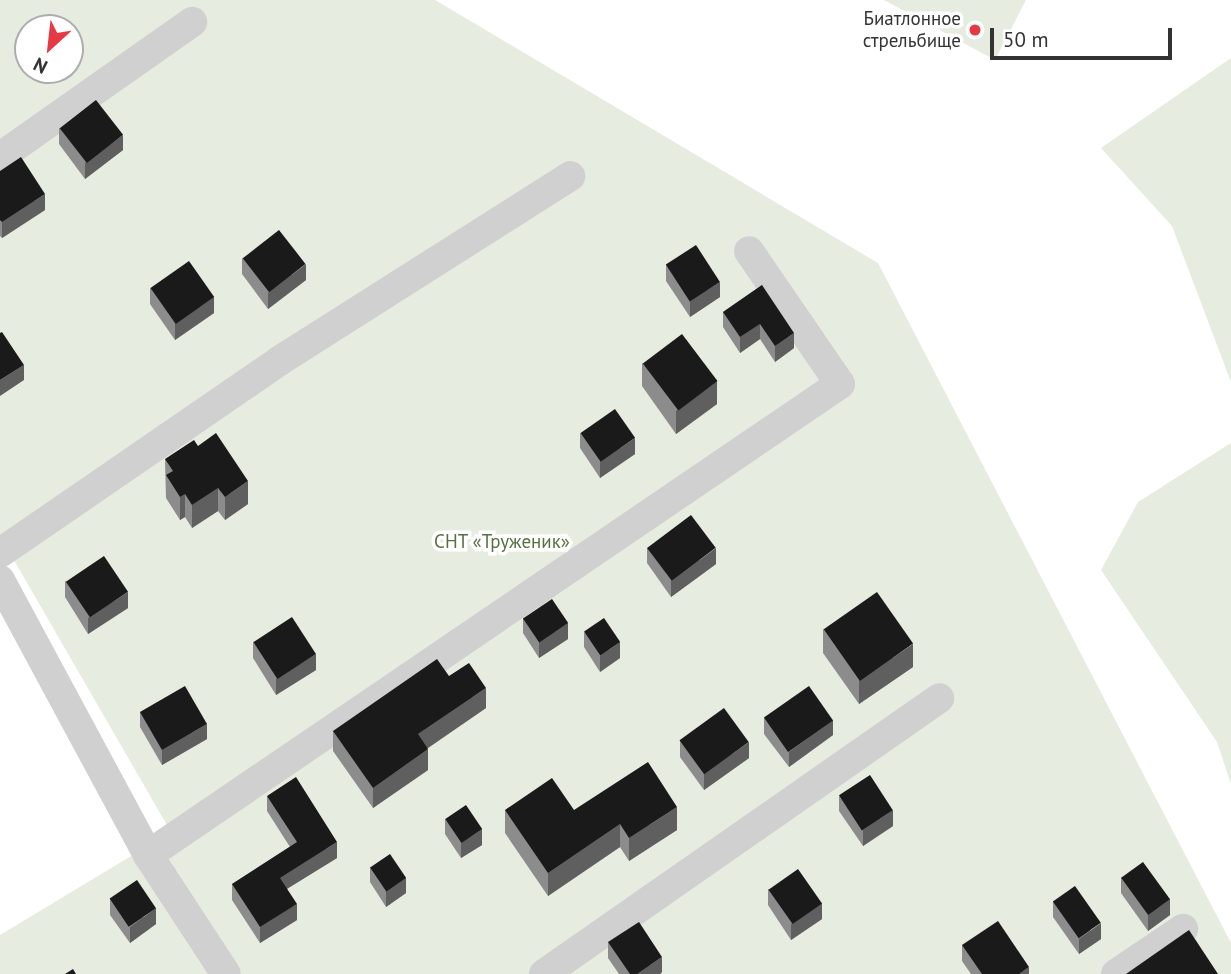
<!DOCTYPE html>
<meta charset="utf-8">
<style>
body{margin:0}
#map{position:relative;width:1231px;height:974px;overflow:hidden;background:#fff;font-family:"PT Sans",sans-serif}
div>[style]{position:absolute}
.green>*{inset:0;background:#e6ecdf}
.street>*{height:30px;margin:-15px;padding:0 15px;transform-origin:15px;border-radius:15px;background:#d0d0d0}
.wall>*{inset:0;background:#8c8c8c}
.shaded-wall>*{inset:0;background:#5f5f5f}
.building>*{inset:0;background:#1a1a1a;transform-origin:0 0}
.dots>*{width:19px;height:19px;translate:-50% -50%;box-sizing:border-box;border:4px solid #fff;border-radius:50%}
span{translate:-50% -50%;white-space:nowrap;text-align:center;line-height:1.15;-webkit-text-stroke:7px #fff;paint-order:stroke}
.poi-label{font-size:19px;color:#333}
.right{translate:-100% -50%;text-align:right}
.park-label{font-size:19px;color:#56703f}
.north{position:absolute;left:14px;top:14px;width:70px;height:70px;box-sizing:border-box;background:#fff;border:2px solid #adadad;border-radius:50%;rotate:207deg;font-size:19px;font-weight:700;line-height:28px;text-align:center;color:#333}
.north::after{content:'';display:block;margin:auto;width:24px;height:32px;background:#e63946;clip-path:polygon(50% 0,100% 100%,50% 72%,0 100%)}
.scale{position:absolute;left:990px;top:28px;width:182px;height:32px;box-sizing:border-box;border:4px solid #333;border-top:0;padding-left:9px;font-size:21px;line-height:24px;white-space:nowrap;color:#333;-webkit-text-stroke:5px #fff;paint-order:stroke}
</style>
<div id="map">
<div class="green">
<i style="clip-path:polygon(evenodd,0 0,435px 0,878px 263px,1231px 943px,1231px 974px,0 974px,0 935px,171px 832px,0 536px,0 0,28px 28px,70px 28px,70px 70px,28px 70px,28px 28px)"></i>
<i style="clip-path:polygon(884px 0,1026px 0,995px 60px)"></i>
<i style="clip-path:polygon(1231px 58px,1231px 382px,1172px 226px,1101px 148px)"></i>
<i style="clip-path:polygon(1231px 443px,1231px 784px,1217px 742px,1101px 570px,1138px 502px)"></i>
</div>
<div class="street">
<i style="left:0;top:157px;width:235px;rotate:-35.1deg"></i>
<i style="left:0;top:553px;width:339px;rotate:-34.5deg"></i>
<i style="left:279px;top:361px;width:345px;rotate:-32.4deg"></i>
<i style="left:0;top:580px;width:312px;rotate:61.7deg"></i>
<i style="left:148px;top:855px;width:142px;rotate:56.8deg"></i>
<i style="left:148px;top:855px;width:837px;rotate:-34.24deg"></i>
<i style="left:840px;top:384px;width:161px;rotate:-124.4deg"></i>
<i style="left:544px;top:974px;width:482px;rotate:-34.9deg"></i>
<i style="left:1116px;top:974px;width:81px;rotate:-33.9deg"></i>
</div>
<div class="wall">
<i style="clip-path:polygon(59px 128px,123px 150px,85px 179px,59px 144px)"></i>
<i style="clip-path:polygon(0 171px,45px 210px,2px 238px,0 236px)"></i>
<i style="clip-path:polygon(242px 258px,306px 280px,268px 309px,242px 274px)"></i>
<i style="clip-path:polygon(666px 265px,720px 297px,690px 317px,666px 281px)"></i>
<i style="clip-path:polygon(762px 285px,794px 348px,775px 362px,760px 339px,740px 353px,723px 327px,723px 312px)"></i>
<i style="clip-path:polygon(150px 288px,214px 313px,175px 340px,150px 304px)"></i>
<i style="clip-path:polygon(642px 363px,717px 404px,676px 434px,642px 386px)"></i>
<i style="clip-path:polygon(580px 433px,635px 454px,600px 478px,580px 448px)"></i>
<i style="clip-path:polygon(165px 459px,248px 504px,225px 520px,218px 511px,192px 528px,185px 517px,180px 520px,166px 498px)"></i>
<i style="clip-path:polygon(647px 548px,716px 564px,671px 597px,647px 563px)"></i>
<i style="clip-path:polygon(65px 581px,128px 608px,88px 634px,65px 597px)"></i>
<i style="clip-path:polygon(523px 618px,568px 639px,539px 658px,523px 633px)"></i>
<i style="clip-path:polygon(823px 629px,913px 667px,859px 704px,823px 653px)"></i>
<i style="clip-path:polygon(584px 632px,620px 658px,600px 672px,584px 647px)"></i>
<i style="clip-path:polygon(253px 642px,316px 670px,276px 695px,253px 658px)"></i>
<i style="clip-path:polygon(449px 676px,486px 708px,427px 748px,428px 770px,373px 808px,333px 751px,333px 731px)"></i>
<i style="clip-path:polygon(140px 712px,207px 739px,162px 765px,140px 727px)"></i>
<i style="clip-path:polygon(764px 718px,833px 735px,789px 767px,764px 734px)"></i>
<i style="clip-path:polygon(680px 741px,749px 758px,704px 790px,680px 757px)"></i>
<i style="clip-path:polygon(267px 796px,337px 858px,287px 889px,297px 920px,260px 943px,232px 900px,232px 884px,290px 847px,267px 811px)"></i>
<i style="clip-path:polygon(839px 796px,893px 826px,863px 846px,839px 811px)"></i>
<i style="clip-path:polygon(505px 810px,574px 810px,677px 830px,629px 861px,620px 847px,548px 896px,505px 833px)"></i>
<i style="clip-path:polygon(445px 819px,482px 845px,461px 858px,445px 834px)"></i>
<i style="clip-path:polygon(370px 867px,406px 893px,386px 907px,370px 882px)"></i>
<i style="clip-path:polygon(1121px 877px,1170px 915px,1148px 931px,1121px 893px)"></i>
<i style="clip-path:polygon(768px 889px,822px 919px,791px 940px,768px 905px)"></i>
<i style="clip-path:polygon(110px 899px,156px 924px,130px 943px,110px 915px)"></i>
<i style="clip-path:polygon(1053px 901px,1101px 939px,1079px 954px,1053px 917px)"></i>
<i style="clip-path:polygon(608px 942px,662px 972px,660px 974px,619px 974px,608px 958px)"></i>
<i style="clip-path:polygon(962px 945px,1029px 974px,971px 974px,962px 961px)"></i>
</div>
<div class="shaded-wall">
<i style="clip-path:polygon(123px 135px,123px 150px,85px 179px,85px 163px)"></i>
<i style="clip-path:polygon(45px 194px,45px 210px,2px 238px,2px 222px)"></i>
<i style="clip-path:polygon(306px 264px,306px 280px,268px 309px,268px 293px)"></i>
<i style="clip-path:polygon(720px 282px,720px 297px,690px 317px,690px 301px)"></i>
<i style="clip-path:polygon(214px 297px,214px 313px,175px 340px,175px 324px)"></i>
<i style="clip-path:polygon(760px 324px,760px 339px,740px 353px,740px 337px)"></i>
<i style="clip-path:polygon(794px 333px,794px 348px,775px 362px,775px 346px)"></i>
<i style="clip-path:polygon(24px 365px,24px 380px,0 396px,0 380px)"></i>
<i style="clip-path:polygon(717px 381px,717px 404px,676px 434px,676px 411px)"></i>
<i style="clip-path:polygon(635px 438px,635px 454px,600px 478px,600px 462px)"></i>
<i style="clip-path:polygon(248px 481px,248px 504px,225px 520px,225px 497px)"></i>
<i style="clip-path:polygon(218px 488px,218px 511px,192px 528px,192px 505px)"></i>
<i style="clip-path:polygon(185px 494px,185px 517px,180px 520px,180px 497px)"></i>
<i style="clip-path:polygon(716px 548px,716px 564px,671px 597px,671px 581px)"></i>
<i style="clip-path:polygon(128px 592px,128px 608px,88px 634px,88px 618px)"></i>
<i style="clip-path:polygon(568px 623px,568px 639px,539px 658px,539px 642px)"></i>
<i style="clip-path:polygon(620px 642px,620px 658px,600px 672px,600px 656px)"></i>
<i style="clip-path:polygon(913px 644px,913px 667px,859px 704px,859px 681px)"></i>
<i style="clip-path:polygon(316px 654px,316px 670px,276px 695px,276px 679px)"></i>
<i style="clip-path:polygon(486px 688px,486px 708px,418px 755px,418px 734px)"></i>
<i style="clip-path:polygon(833px 720px,833px 735px,789px 767px,789px 752px)"></i>
<i style="clip-path:polygon(207px 724px,207px 739px,162px 765px,162px 750px)"></i>
<i style="clip-path:polygon(749px 742px,749px 758px,704px 790px,704px 774px)"></i>
<i style="clip-path:polygon(428px 749px,428px 770px,373px 808px,373px 788px)"></i>
<i style="clip-path:polygon(677px 807px,677px 830px,629px 861px,629px 838px)"></i>
<i style="clip-path:polygon(893px 810px,893px 826px,863px 846px,863px 830px)"></i>
<i style="clip-path:polygon(620px 824px,620px 847px,548px 896px,548px 873px)"></i>
<i style="clip-path:polygon(482px 829px,482px 845px,461px 858px,461px 843px)"></i>
<i style="clip-path:polygon(337px 842px,337px 858px,280px 893px,280px 878px)"></i>
<i style="clip-path:polygon(406px 878px,406px 893px,386px 907px,386px 891px)"></i>
<i style="clip-path:polygon(1170px 899px,1170px 915px,1148px 931px,1148px 915px)"></i>
<i style="clip-path:polygon(822px 903px,822px 919px,791px 940px,791px 924px)"></i>
<i style="clip-path:polygon(297px 904px,297px 920px,260px 943px,260px 927px)"></i>
<i style="clip-path:polygon(156px 908px,156px 924px,130px 943px,130px 927px)"></i>
<i style="clip-path:polygon(1101px 923px,1101px 939px,1079px 954px,1079px 939px)"></i>
<i style="clip-path:polygon(662px 957px,662px 972px,660px 974px,637px 974px)"></i>
<i style="clip-path:polygon(1029px 967px,1029px 974px,1019px 974px)"></i>
</div>
<div class="building">
<i style="left:96px;top:100px;width:44px;height:46px;rotate:52deg"></i>
<i style="clip-path:polygon(21px 157px,45px 194px,2px 222px,0 220px,0 171px)"></i>
<i style="left:279px;top:230px;width:43px;height:46px;rotate:52deg"></i>
<i style="left:696px;top:245px;width:44px;height:36px;rotate:57deg"></i>
<i style="left:189px;top:261px;width:44px;height:47px;rotate:55deg"></i>
<i style="clip-path:polygon(762px 285px,794px 333px,775px 346px,760px 324px,740px 337px,723px 312px)"></i>
<i style="clip-path:polygon(2px 332px,24px 365px,0 380px,0 333px)"></i>
<i style="left:682px;top:334px;width:59px;height:49px;rotate:53deg"></i>
<i style="left:615px;top:409px;width:35px;height:42px;rotate:55deg"></i>
<i style="clip-path:polygon(216px 433px,248px 481px,225px 497px,218px 488px,192px 505px,185px 494px,180px 497px,166px 475px,173px 471px,165px 459px,194px 440px,198px 446px)"></i>
<i style="left:691px;top:515px;width:41px;height:55px;rotate:53deg"></i>
<i style="left:104px;top:556px;width:43px;height:46px;rotate:56deg"></i>
<i style="left:877px;top:592px;width:63px;height:65px;rotate:55deg"></i>
<i style="left:552px;top:599px;width:29px;height:35px;rotate:56deg"></i>
<i style="left:292px;top:617px;width:44px;height:46px;rotate:57deg"></i>
<i style="left:604px;top:618px;width:29px;height:24px;rotate:56deg"></i>
<i style="clip-path:polygon(437px 659px,449px 676px,469px 663px,486px 688px,418px 734px,428px 749px,373px 788px,333px 731px)"></i>
<i style="left:185px;top:686px;width:44px;height:52px;rotate:60deg"></i>
<i style="left:809px;top:686px;width:42px;height:55px;rotate:55deg"></i>
<i style="left:724px;top:708px;width:42px;height:55px;rotate:54deg"></i>
<i style="clip-path:polygon(648px 762px,677px 807px,629px 838px,620px 824px,548px 873px,505px 810px,552px 778px,574px 810px)"></i>
<i style="left:870px;top:775px;width:42px;height:37px;rotate:57deg"></i>
<i style="clip-path:polygon(296px 777px,337px 842px,280px 878px,297px 904px,260px 927px,232px 884px,297px 842px,267px 796px)"></i>
<i style="left:466px;top:805px;width:29px;height:25px;rotate:56deg"></i>
<i style="left:390px;top:854px;width:29px;height:24px;rotate:56deg"></i>
<i style="left:1143px;top:862px;width:46px;height:27px;rotate:54deg"></i>
<i style="left:798px;top:869px;width:42px;height:36px;rotate:55deg"></i>
<i style="left:137px;top:880px;width:34px;height:33px;rotate:56deg"></i>
<i style="left:1075px;top:886px;width:45px;height:27px;rotate:55deg"></i>
<i style="clip-path:polygon(998px 921px,1029px 967px,1019px 974px,982px 974px,962px 945px)"></i>
<i style="clip-path:polygon(639px 922px,662px 957px,637px 974px,630px 974px,608px 942px)"></i>
<i style="clip-path:polygon(1189px 930px,1218px 974px,1126px 974px)"></i>
<i style="clip-path:polygon(73px 969px,76px 974px,65px 974px)"></i>
</div>
<div class="dots">
<i style="left:975px;top:30px;background:#e63946"></i>
</div>
<div class="poi-label">
<span class="right" style="left:961px;top:30px">Биатлонное<br>стрельбище</span>
</div>
<div class="park-label">
<span style="left:502px;top:542px">СНТ «Труженик»</span>
</div>
<div class="north">N</div>
<div class="scale">50 m</div>
</div>
